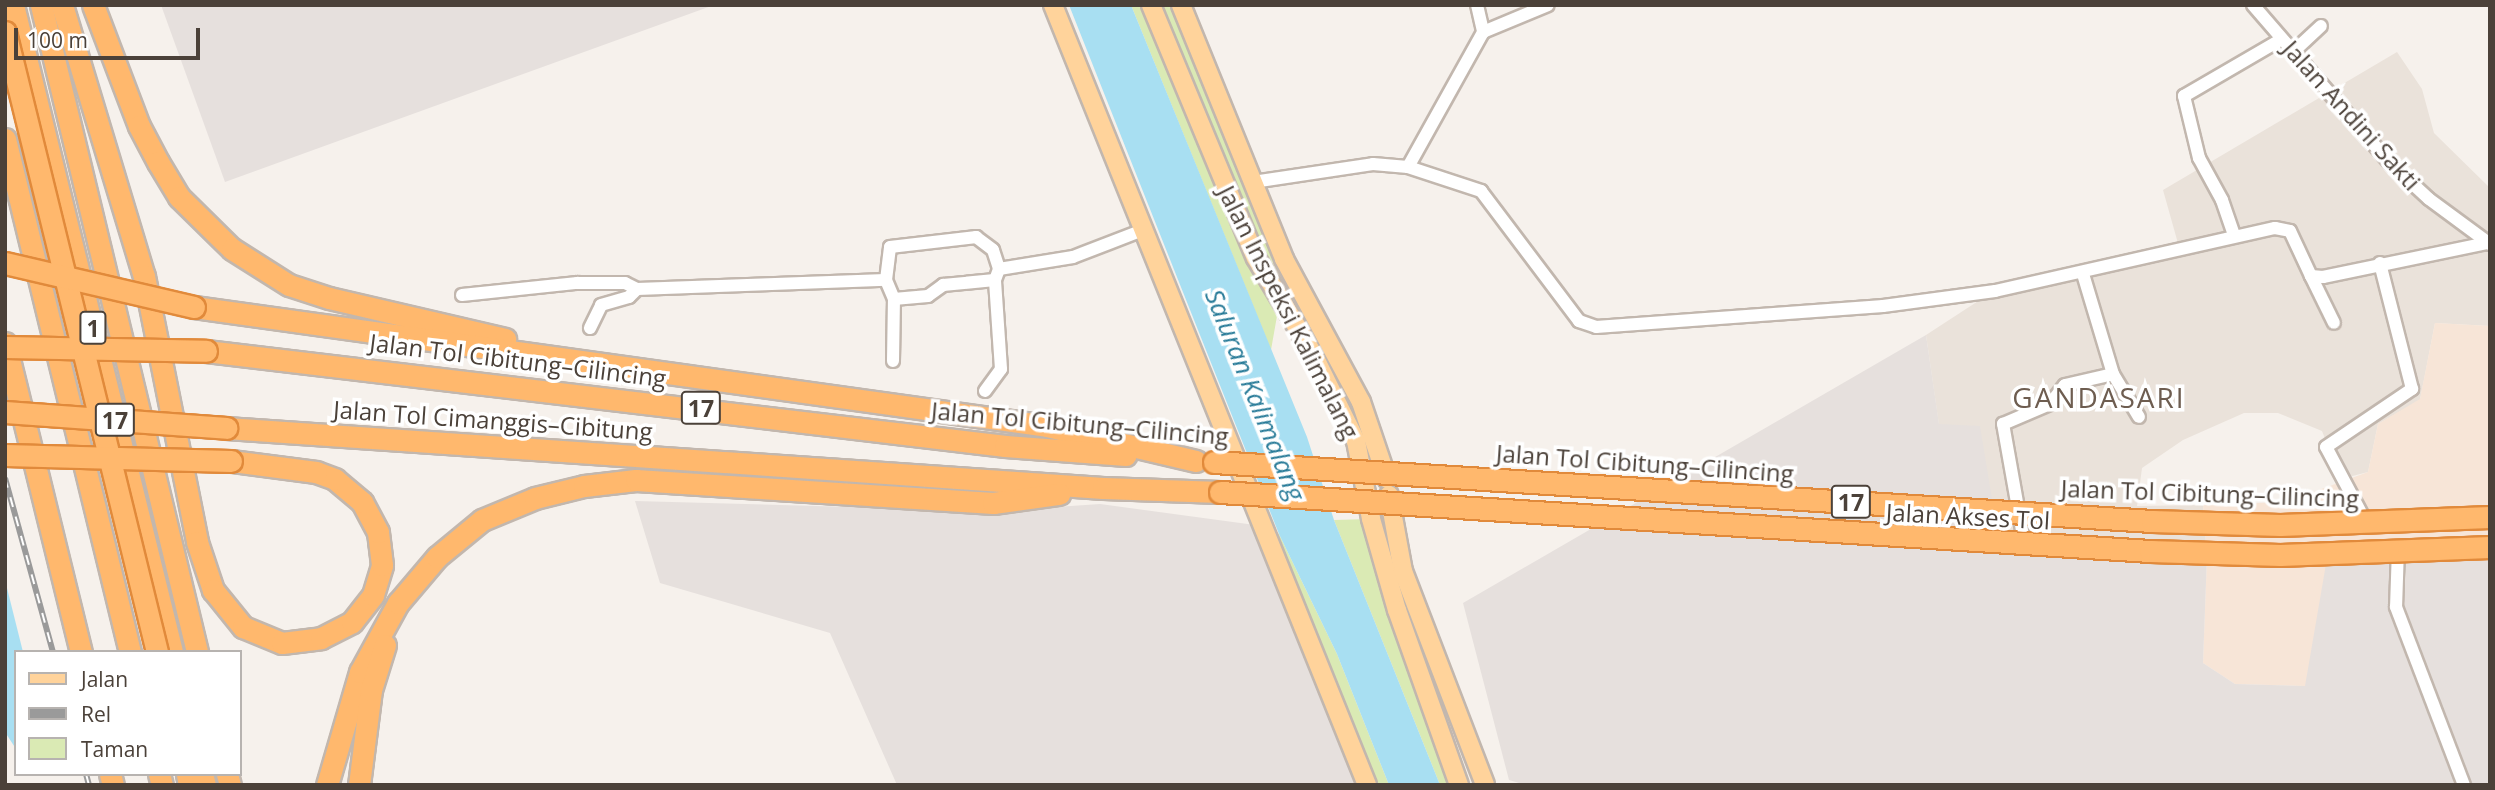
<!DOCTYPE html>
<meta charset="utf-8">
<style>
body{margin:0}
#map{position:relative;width:2495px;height:790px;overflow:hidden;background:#f6f1ec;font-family:"Open Sans",sans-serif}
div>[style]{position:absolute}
.residential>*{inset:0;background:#eae2da}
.commercial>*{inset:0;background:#f7e5d7}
.industrial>*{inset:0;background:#e6e0dd}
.green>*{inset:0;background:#daeab4}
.water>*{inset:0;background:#a8dff2}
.roads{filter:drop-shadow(2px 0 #c2b7ae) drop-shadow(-2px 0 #c2b7ae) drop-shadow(0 2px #c2b7ae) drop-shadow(0 -2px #c2b7ae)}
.minor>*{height:12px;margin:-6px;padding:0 6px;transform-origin:6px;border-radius:6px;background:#fff}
.primary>*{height:18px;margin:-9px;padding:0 9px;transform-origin:9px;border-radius:9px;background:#ffd39b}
.motorway>*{height:21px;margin:-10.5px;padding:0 10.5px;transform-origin:10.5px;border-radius:10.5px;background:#ffb86d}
.rail>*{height:6px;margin-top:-3px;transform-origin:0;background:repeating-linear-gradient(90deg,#fff 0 10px,#9a9a9a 0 20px);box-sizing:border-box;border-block:2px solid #9a9a9a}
.bridges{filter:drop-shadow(2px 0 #e18a3b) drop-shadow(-2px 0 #e18a3b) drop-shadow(0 2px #e18a3b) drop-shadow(0 -2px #e18a3b)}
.motorway-bridge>*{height:21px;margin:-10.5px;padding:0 10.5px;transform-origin:10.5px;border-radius:10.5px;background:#ffb86d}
span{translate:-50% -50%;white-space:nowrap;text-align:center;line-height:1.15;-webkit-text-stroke:7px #fff;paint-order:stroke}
.shield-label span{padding:2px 5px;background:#fff;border:2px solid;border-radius:5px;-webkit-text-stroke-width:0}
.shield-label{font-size:23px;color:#4b4139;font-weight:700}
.street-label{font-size:24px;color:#4b4139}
.water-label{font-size:26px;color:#287b98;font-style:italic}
.quarter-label{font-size:28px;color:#6e5d50;letter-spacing:2px}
.frame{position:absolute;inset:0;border:7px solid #4b4139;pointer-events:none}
.legend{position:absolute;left:14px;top:650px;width:228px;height:126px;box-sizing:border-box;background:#fff;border:2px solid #b7b3b0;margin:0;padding:9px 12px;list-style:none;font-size:21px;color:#4b4139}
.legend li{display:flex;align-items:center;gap:14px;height:35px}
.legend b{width:35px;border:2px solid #b7b3b0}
.scale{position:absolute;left:14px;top:28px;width:186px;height:32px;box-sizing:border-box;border:4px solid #4b4139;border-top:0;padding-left:9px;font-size:21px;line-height:24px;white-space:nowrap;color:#4b4139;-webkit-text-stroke:5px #fff;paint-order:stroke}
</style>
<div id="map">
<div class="residential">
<i style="clip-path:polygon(2397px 52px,2422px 89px,2434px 133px,2490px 188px,2490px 326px,2435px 323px,2420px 400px,2378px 424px,2368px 472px,2341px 479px,2322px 431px,2278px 413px,2244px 413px,2183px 440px,2142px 468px,2137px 506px,2203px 505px,2207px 556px,2000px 548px,1939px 425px,1926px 335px,2012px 279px,2179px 247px,2163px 190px)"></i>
</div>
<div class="commercial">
<i style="clip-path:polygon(2435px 323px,2490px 326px,2490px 550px,2305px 686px,2235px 684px,2203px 663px,2207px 556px,2203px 505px,2286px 502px,2368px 472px,2378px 424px,2420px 399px)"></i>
</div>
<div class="industrial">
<i style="clip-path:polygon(161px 5px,714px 5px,225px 182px)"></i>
<i style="clip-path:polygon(1926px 335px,1939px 424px,1980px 426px,2000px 548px,2207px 556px,2203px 663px,2235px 684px,2305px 686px,2326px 564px,2490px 550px,2490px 785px,1526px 785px,1509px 780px,1463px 603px)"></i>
<i style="clip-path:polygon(635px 501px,996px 511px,1100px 504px,1255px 525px,1363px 785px,897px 785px,830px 633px,660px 583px)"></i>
</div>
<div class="green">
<i style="clip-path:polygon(1131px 5px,1180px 5px,1298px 288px,1280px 299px,1271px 350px)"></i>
<i style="clip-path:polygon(1371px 519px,1459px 785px,1440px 785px,1334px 520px)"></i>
<i style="clip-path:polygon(1257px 520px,1279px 534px,1337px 654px,1389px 785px,1367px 785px)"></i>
</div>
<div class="water">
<i style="clip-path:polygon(1069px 5px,1131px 5px,1307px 437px,1334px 520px,1440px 785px,1389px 785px,1337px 654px,1279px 534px)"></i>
<i style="clip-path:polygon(5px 580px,23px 652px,16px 652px,16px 749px,5px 732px)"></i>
</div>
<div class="roads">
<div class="minor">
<i style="left:1477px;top:5px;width:28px;rotate:77deg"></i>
<i style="left:2253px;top:5px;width:208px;rotate:49.1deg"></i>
<i style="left:2389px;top:162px;width:54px;rotate:42.8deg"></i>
<i style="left:2429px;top:199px;width:76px;rotate:36.4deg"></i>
<i style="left:2293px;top:52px;width:38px;rotate:-43deg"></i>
<i style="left:1408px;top:167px;width:154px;rotate:-60.9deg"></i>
<i style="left:1483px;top:32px;width:70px;rotate:-22.6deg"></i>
<i style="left:1253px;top:182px;width:121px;rotate:-8.5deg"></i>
<i style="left:1373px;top:164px;width:35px;rotate:5deg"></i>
<i style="left:1408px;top:167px;width:77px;rotate:18.2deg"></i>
<i style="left:1481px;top:191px;width:163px;rotate:53deg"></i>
<i style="left:1579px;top:321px;width:18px;rotate:19deg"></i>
<i style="left:1596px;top:327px;width:288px;rotate:-4.2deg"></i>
<i style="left:1883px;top:306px;width:113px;rotate:-7.6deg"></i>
<i style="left:1995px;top:291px;width:287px;rotate:-12.7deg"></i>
<i style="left:2275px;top:228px;width:15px;rotate:11deg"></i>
<i style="left:2290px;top:231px;width:50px;rotate:65deg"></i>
<i style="left:2311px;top:276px;width:12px;rotate:5deg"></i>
<i style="left:2323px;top:277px;width:167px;rotate:-11.7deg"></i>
<i style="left:2234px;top:235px;width:37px;rotate:-109deg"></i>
<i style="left:2222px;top:200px;width:48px;rotate:-118.7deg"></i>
<i style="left:2199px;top:158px;width:64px;rotate:-103.6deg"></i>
<i style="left:2184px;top:96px;width:113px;rotate:-30.2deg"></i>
<i style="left:2083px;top:274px;width:104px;rotate:73.3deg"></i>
<i style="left:2113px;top:374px;width:50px;rotate:58.8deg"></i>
<i style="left:2311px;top:276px;width:52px;rotate:63.9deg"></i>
<i style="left:462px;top:295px;width:116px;rotate:-6deg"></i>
<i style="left:577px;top:283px;width:48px"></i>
<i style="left:625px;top:283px;width:13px;rotate:27deg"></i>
<i style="left:637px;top:289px;width:249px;rotate:-2.1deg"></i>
<i style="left:894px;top:299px;width:34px;rotate:-5deg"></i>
<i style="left:928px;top:296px;width:19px;rotate:-36deg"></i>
<i style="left:943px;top:285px;width:52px;rotate:-5.5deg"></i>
<i style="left:590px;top:328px;width:25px;rotate:-64deg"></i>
<i style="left:601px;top:305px;width:29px;rotate:-16deg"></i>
<i style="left:629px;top:297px;width:11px;rotate:-45deg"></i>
<i style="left:893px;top:361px;width:62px;rotate:-89.1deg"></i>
<i style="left:894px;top:299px;width:21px;rotate:-113deg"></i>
<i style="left:886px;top:280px;width:33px;rotate:-83deg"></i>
<i style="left:890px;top:247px;width:87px;rotate:-6.6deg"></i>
<i style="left:976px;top:237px;width:21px;rotate:37deg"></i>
<i style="left:993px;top:250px;width:20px;rotate:72deg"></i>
<i style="left:985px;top:391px;width:27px;rotate:-54deg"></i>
<i style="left:1001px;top:369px;width:89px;rotate:-93.9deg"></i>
<i style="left:995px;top:280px;width:12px;rotate:-70deg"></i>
<i style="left:999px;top:269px;width:75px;rotate:-9.2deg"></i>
<i style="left:1073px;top:257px;width:75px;rotate:-21.1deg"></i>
<i style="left:2367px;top:524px;width:87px;rotate:-118deg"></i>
<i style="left:2326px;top:447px;width:104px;rotate:-34deg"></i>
<i style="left:2412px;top:389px;width:130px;rotate:-104.3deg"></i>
<i style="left:2023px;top:536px;width:114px;rotate:-100.1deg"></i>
<i style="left:2003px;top:424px;width:51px;rotate:-23.1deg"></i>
<i style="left:2050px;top:404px;width:24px;rotate:-52deg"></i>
<i style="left:2065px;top:385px;width:49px;rotate:-12.9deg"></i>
<i style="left:2398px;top:548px;width:59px;rotate:91.9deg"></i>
<i style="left:2396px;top:607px;width:191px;rotate:69.1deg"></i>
</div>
<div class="primary">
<i style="left:1053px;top:5px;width:841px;rotate:68.07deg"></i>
<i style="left:1151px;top:5px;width:274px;rotate:67.5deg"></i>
<i style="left:1256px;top:258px;width:112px;rotate:59.3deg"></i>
<i style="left:1313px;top:354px;width:97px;rotate:63.7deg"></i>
<i style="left:1356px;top:441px;width:79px;rotate:79.1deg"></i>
<i style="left:1371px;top:519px;width:95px;rotate:74.1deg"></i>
<i style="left:1397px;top:610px;width:186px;rotate:70.5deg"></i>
<i style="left:1181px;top:5px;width:274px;rotate:67.9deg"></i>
<i style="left:1284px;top:259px;width:162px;rotate:61.7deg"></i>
<i style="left:1361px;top:402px;width:81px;rotate:71.3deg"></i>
<i style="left:1389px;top:495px;width:77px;rotate:79.6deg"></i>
<i style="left:1403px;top:571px;width:229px;rotate:69deg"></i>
</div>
<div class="motorway">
<i style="left:13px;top:5px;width:666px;rotate:76.19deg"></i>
<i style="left:41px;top:5px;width:666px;rotate:76.44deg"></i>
<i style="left:62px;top:5px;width:283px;rotate:73.2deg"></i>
<i style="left:144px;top:276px;width:271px;rotate:78.7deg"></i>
<i style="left:197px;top:542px;width:51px;rotate:71.6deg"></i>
<i style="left:213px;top:590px;width:48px;rotate:51deg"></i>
<i style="left:243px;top:627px;width:42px;rotate:22.3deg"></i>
<i style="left:282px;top:643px;width:39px;rotate:-7deg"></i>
<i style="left:321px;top:638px;width:35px;rotate:-27deg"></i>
<i style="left:352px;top:622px;width:34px;rotate:-52deg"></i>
<i style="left:373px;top:595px;width:31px;rotate:-73deg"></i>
<i style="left:382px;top:565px;width:33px;rotate:-97deg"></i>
<i style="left:378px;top:532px;width:34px;rotate:-118deg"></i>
<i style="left:362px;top:502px;width:35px;rotate:-140deg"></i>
<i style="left:335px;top:479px;width:20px;rotate:-160deg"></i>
<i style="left:316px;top:472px;width:86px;rotate:-172.6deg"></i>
<i style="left:93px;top:5px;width:129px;rotate:69.2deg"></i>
<i style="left:139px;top:126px;width:41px;rotate:62.2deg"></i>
<i style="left:158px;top:162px;width:41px;rotate:59deg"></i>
<i style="left:179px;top:197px;width:74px;rotate:44.5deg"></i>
<i style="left:232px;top:249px;width:67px;rotate:32.3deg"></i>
<i style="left:289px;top:285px;width:42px;rotate:18deg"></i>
<i style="left:329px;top:298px;width:181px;rotate:13.1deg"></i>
<i style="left:5px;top:139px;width:528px;rotate:76.31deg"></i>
<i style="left:194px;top:307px;width:861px;rotate:7.94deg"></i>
<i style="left:1047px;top:426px;width:153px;rotate:13.2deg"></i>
<i style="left:5px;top:343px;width:318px;rotate:76.2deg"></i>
<i style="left:206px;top:351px;width:805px;rotate:6.78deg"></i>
<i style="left:1005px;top:446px;width:121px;rotate:4.3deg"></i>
<i style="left:226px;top:428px;width:879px;rotate:3.91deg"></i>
<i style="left:1103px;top:488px;width:117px;rotate:2deg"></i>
<i style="left:110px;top:774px;width:11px;rotate:75deg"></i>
<i style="left:159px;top:774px;width:11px;rotate:75deg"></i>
<i style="left:187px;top:774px;width:11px;rotate:80deg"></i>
<i style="left:202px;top:774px;width:11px;rotate:75deg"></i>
<i style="left:227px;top:774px;width:11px;rotate:75deg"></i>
<i style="left:327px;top:785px;width:118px;rotate:-73.7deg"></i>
<i style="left:360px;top:672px;width:79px;rotate:-61.2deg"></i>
<i style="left:398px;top:603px;width:60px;rotate:-49.7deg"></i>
<i style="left:437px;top:557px;width:58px;rotate:-39.4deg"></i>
<i style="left:482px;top:520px;width:57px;rotate:-22.5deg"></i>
<i style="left:535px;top:498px;width:50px;rotate:-13.8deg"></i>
<i style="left:584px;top:486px;width:52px;rotate:-6.6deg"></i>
<i style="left:636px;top:480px;width:358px;rotate:3.7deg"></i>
<i style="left:993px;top:503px;width:67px;rotate:-7.8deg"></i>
<i style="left:359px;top:785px;width:96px;rotate:-82.8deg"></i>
<i style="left:371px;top:690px;width:47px;rotate:-72.7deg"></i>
</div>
</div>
<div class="rail">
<i style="left:5px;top:478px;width:180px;rotate:74.6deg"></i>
<i style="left:86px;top:774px;width:11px;rotate:75deg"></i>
</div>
<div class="bridges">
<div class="motorway-bridge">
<i style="left:5px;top:32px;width:638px;rotate:76.22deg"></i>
<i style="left:5px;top:263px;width:194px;rotate:13.1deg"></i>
<i style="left:5px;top:347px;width:201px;rotate:1.1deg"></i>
<i style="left:5px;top:412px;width:222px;rotate:4.1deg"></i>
<i style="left:5px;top:455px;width:226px;rotate:1.5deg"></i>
<i style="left:1214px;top:462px;width:940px;rotate:3.6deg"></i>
<i style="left:2152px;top:521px;width:128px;rotate:1.8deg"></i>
<i style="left:2280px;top:525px;width:210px;rotate:-2.2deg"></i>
<i style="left:1220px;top:492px;width:932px;rotate:3.63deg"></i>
<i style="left:2150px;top:551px;width:130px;rotate:1.8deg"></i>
<i style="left:2280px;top:555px;width:210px;rotate:-2.2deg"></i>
</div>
</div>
<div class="shield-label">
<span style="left:93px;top:328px">1</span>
<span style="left:701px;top:408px">17</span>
<span style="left:115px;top:420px">17</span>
<span style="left:1851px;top:502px">17</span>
</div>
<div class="street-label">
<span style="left:2352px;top:115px;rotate:48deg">Jalan Andini Sakti</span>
<span style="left:1289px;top:312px;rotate:63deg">Jalan Inspeksi Kalimalang</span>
<span style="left:518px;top:360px;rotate:7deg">Jalan Tol Cibitung–Cilincing</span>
<span style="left:493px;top:420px;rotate:4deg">Jalan Tol Cimanggis–Cibitung</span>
<span style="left:1080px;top:423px;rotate:5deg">Jalan Tol Cibitung–Cilincing</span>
<span style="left:1645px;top:463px;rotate:4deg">Jalan Tol Cibitung–Cilincing</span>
<span style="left:2210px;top:493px;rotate:2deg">Jalan Tol Cibitung–Cilincing</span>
<span style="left:1968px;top:516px;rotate:3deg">Jalan Akses Tol</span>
</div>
<div class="water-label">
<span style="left:1255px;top:395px;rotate:68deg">Saluran Kalimalang</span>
</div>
<div class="quarter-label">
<span style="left:2099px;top:397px">GANDASARI</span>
</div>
<div class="frame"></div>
<ul class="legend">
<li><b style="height:9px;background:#ffd39b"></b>Jalan</li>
<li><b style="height:9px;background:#9a9a9a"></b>Rel</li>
<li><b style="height:19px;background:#daeab4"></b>Taman</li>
</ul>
<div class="scale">100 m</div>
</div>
